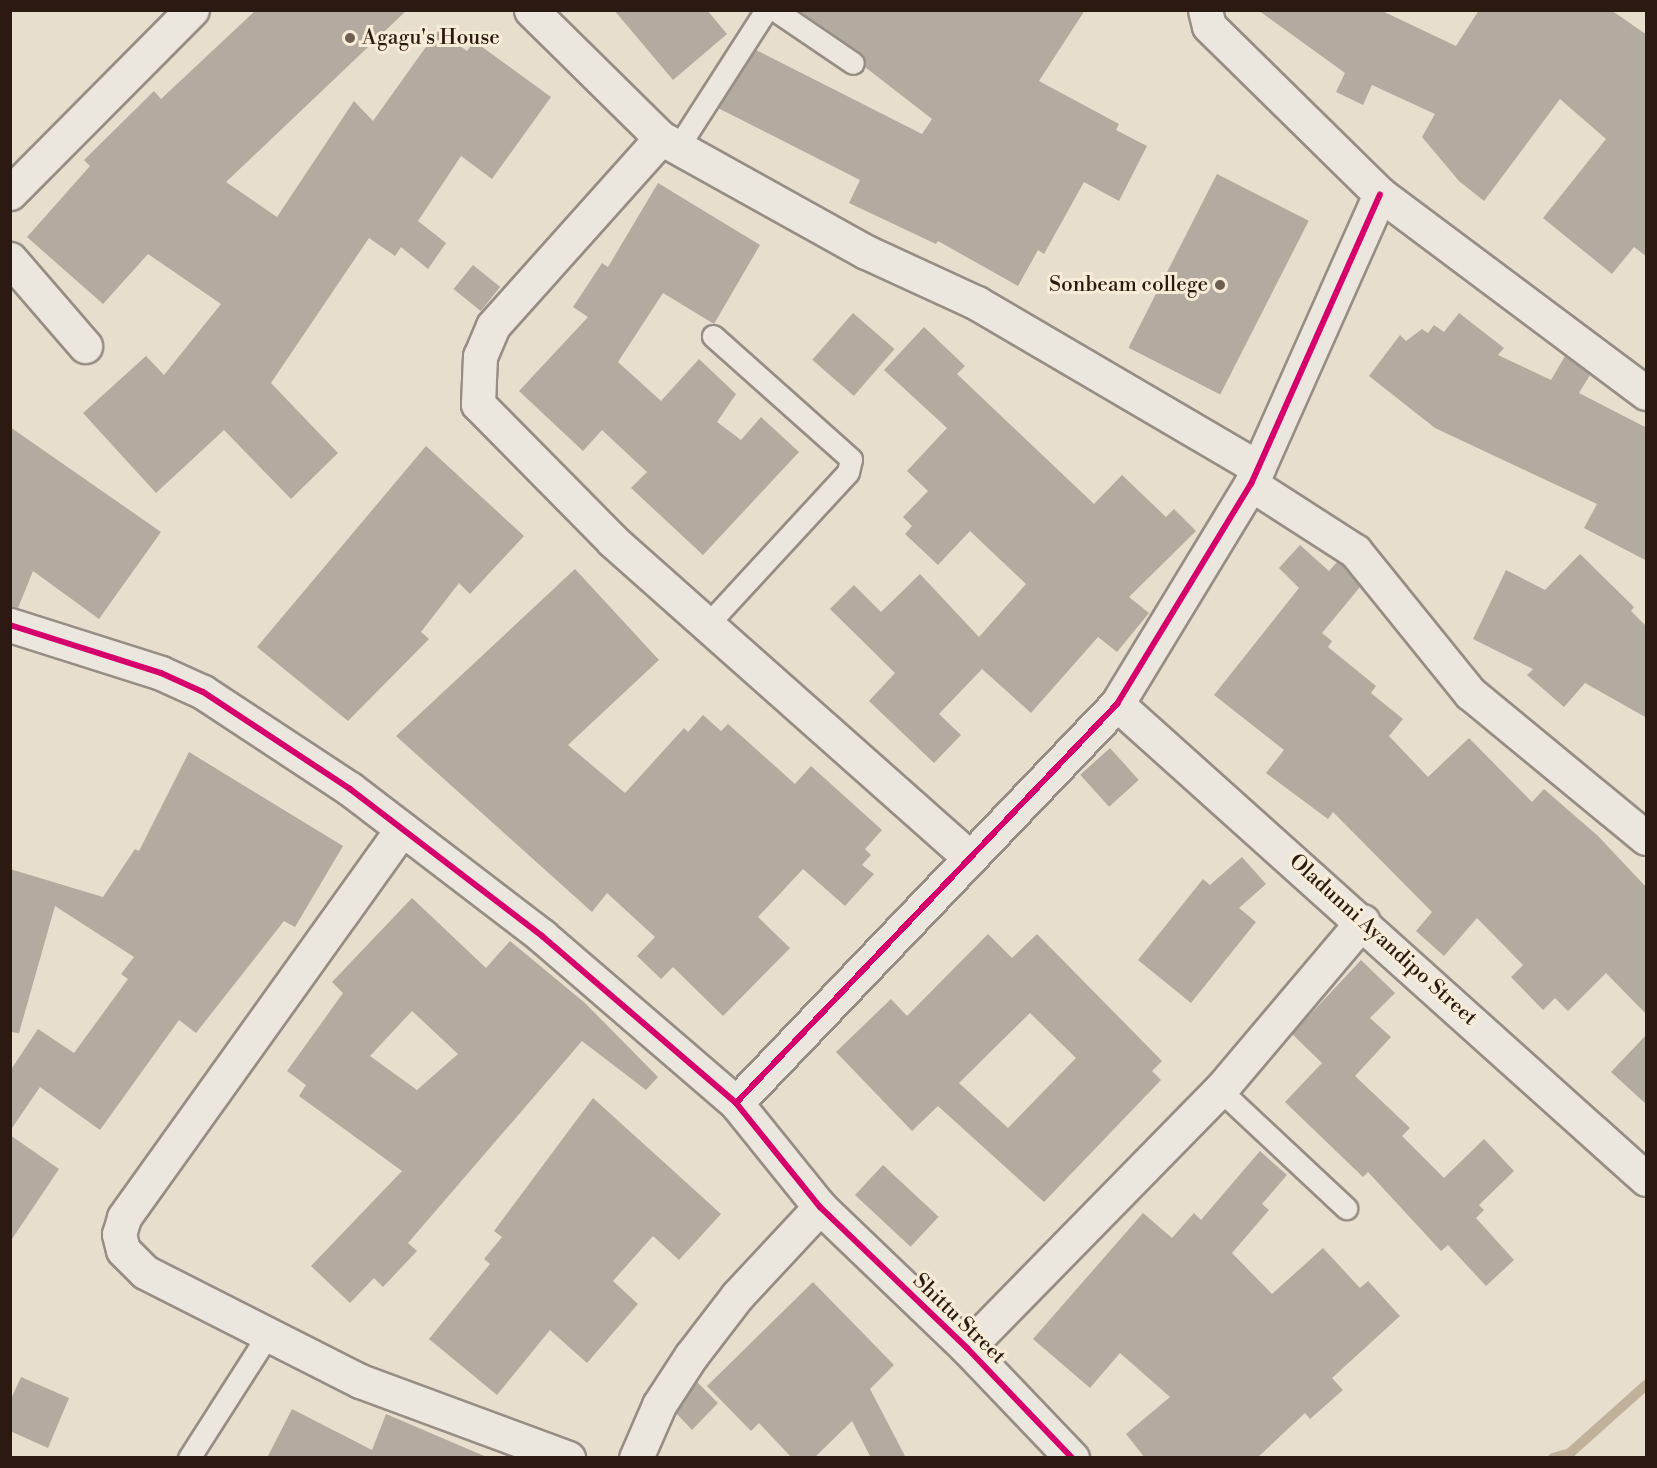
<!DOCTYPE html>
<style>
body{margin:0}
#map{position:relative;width:1657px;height:1468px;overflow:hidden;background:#e8decd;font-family:"Libre Bodoni",serif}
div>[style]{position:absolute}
.stream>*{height:10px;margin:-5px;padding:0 5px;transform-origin:5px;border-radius:5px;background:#c0b19b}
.building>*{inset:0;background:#b3ab9f;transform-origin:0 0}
.roads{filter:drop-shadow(2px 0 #968e84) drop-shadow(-2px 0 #968e84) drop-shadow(0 2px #968e84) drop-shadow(0 -2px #968e84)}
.lane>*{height:21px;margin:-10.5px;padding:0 10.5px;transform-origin:10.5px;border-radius:10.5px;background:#ece7de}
.street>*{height:33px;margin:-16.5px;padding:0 16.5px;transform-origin:16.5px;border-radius:16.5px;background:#ece7de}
.cycleway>*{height:6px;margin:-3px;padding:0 3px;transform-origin:3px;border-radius:3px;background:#d6006c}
.dots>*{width:16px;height:16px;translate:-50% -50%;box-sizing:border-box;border:3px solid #f7ecd7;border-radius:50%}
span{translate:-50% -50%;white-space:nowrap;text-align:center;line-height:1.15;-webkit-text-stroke:6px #f7ecd7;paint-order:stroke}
.poi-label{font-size:21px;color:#2c1911}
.left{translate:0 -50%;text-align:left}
.right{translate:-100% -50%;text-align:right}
.street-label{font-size:21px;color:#2c1911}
.frame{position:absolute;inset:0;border:12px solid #2c1911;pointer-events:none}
</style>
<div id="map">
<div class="stream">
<i style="left:1553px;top:1458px;width:18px;rotate:-16deg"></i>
<i style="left:1570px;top:1453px;width:102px;rotate:-41.8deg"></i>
</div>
<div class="building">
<i style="clip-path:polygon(256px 10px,407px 10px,226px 182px,277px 217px,354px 101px,373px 121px,438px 30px,467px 51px,474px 41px,551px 97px,492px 179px,461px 156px,418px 221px,446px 243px,428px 269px,401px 247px,395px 256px,369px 238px,271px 383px,338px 453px,291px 499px,224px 430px,156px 493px,83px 413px,146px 356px,164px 375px,221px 304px,148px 254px,103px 304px,27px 237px,90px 166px,84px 160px,154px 91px,161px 99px)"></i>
<i style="clip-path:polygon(614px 10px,707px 10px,727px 34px,673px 80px)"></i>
<i style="clip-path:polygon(798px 10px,1085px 10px,1039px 81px,1119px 124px,1116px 130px,1147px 146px,1119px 201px,1084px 182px,1044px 254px,1038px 250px,1018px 286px,938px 241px,936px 244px,849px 203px,860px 180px,718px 108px,756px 50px,922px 134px,932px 119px,865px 67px,860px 52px)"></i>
<i style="clip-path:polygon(1258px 10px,1380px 10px,1456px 46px,1479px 10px,1611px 10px,1647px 35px,1647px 257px,1634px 247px,1612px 274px,1543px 218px,1606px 139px,1560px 99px,1484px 201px,1459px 181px,1422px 137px,1435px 114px,1372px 85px,1363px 105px,1336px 92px,1345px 73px)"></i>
<i style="left:1217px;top:174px;width:103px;height:195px;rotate:27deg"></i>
<i style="clip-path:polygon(658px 183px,760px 245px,714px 324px,663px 293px,618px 362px,661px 401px,699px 359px,736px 394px,717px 422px,741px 440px,761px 417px,799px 452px,703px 555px,631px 488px,647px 472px,602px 430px,583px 451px,519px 391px,588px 317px,573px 307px,602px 263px,608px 267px)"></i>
<i style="left:473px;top:265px;width:35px;height:31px;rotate:39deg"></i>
<i style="left:853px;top:313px;width:55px;height:62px;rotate:41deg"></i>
<i style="clip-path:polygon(1459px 313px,1504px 348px,1498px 355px,1551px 380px,1565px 356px,1590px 375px,1579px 393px,1647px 428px,1647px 561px,1584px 528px,1597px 504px,1435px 428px,1369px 376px,1400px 335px,1406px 341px,1422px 329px,1428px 333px,1434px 325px,1444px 332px)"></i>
<i style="clip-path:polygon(924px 327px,965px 366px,957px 374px,1094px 504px,1122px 475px,1166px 517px,1174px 509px,1196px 531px,1129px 597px,1149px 613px,1117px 652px,1098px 637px,1031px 713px,982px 669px,939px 714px,961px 735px,934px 763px,869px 701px,895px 673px,830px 609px,854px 585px,881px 612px,920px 574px,979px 637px,1026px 584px,970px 531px,938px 565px,905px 534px,912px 526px,903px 517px,928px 491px,907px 471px,947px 428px,884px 370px)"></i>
<i style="clip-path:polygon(10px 427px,161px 532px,99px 619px,33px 571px,18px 608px,10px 607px)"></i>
<i style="clip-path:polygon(426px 446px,524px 536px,470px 594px,459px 583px,421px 632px,429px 639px,348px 721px,257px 647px)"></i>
<i style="clip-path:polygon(1300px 545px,1329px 571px,1337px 562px,1342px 565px,1360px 587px,1322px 633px,1332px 641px,1328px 647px,1376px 686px,1371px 693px,1403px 719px,1389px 736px,1428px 777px,1469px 738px,1532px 802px,1544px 789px,1598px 836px,1647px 888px,1647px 1015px,1606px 973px,1568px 1011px,1555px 998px,1543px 1010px,1511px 977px,1523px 965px,1477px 918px,1444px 956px,1416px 931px,1432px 912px,1333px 812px,1328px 819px,1266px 773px,1284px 750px,1214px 695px,1299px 588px,1279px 568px)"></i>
<i style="clip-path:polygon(1580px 554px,1634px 607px,1631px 611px,1647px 627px,1647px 718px,1585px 683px,1564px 707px,1527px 675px,1533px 669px,1473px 639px,1506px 570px,1545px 590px)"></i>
<i style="clip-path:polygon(575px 569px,659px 660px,568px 745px,625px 793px,684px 728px,688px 732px,703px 715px,721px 731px,728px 724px,795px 784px,811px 766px,882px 830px,865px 849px,871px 855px,862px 865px,874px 874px,845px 906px,803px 869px,758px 917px,790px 948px,723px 1016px,673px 967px,661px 979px,637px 956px,655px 937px,607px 893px,592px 912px,396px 736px)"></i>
<i style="left:1110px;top:748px;width:43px;height:40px;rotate:48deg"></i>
<i style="clip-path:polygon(189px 752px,343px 846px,295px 927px,284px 921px,196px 1033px,179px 1020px,100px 1130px,40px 1087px,10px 1131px,10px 1071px,38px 1029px,74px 1053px,128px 979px,121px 974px,134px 957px,55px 906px,19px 1033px,10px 1032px,10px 869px,103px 897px,135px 849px,139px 851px)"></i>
<i style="clip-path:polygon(1242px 857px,1266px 884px,1239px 908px,1256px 922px,1191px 1003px,1138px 960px,1203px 879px,1210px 885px)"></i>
<i style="clip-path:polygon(evenodd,412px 898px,486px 968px,510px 941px,585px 1003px,658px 1077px,646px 1090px,582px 1041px,408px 1243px,417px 1251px,383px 1287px,374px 1278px,350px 1303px,311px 1266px,402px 1171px,299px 1096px,306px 1085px,287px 1071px,343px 993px,332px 982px,412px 898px,412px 1011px,458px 1054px,417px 1090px,370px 1056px,412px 1011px)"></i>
<i style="clip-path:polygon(evenodd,988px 934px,1012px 958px,1037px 934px,1162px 1061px,1152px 1071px,1161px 1080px,1044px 1202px,938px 1106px,912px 1131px,836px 1052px,891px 999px,907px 1016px,988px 934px,1030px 1013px,1076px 1058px,1008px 1128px,959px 1083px,1030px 1013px)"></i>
<i style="clip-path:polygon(1361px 960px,1395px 993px,1370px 1018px,1391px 1037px,1355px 1076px,1410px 1128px,1402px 1136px,1444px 1178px,1484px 1139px,1514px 1171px,1479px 1205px,1484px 1210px,1476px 1218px,1514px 1260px,1486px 1286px,1448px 1245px,1441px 1251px,1368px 1172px,1363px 1177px,1285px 1102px,1322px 1063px,1292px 1034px)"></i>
<i style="clip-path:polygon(1647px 1034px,1647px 1105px,1611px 1072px)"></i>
<i style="clip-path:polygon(593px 1098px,721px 1214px,679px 1260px,653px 1236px,613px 1281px,638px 1304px,587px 1363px,550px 1330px,497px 1395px,429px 1339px,490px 1264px,484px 1259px,502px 1237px,494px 1231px)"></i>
<i style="clip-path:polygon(10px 1135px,59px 1169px,10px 1242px)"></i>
<i style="clip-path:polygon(1260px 1151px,1287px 1175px,1262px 1204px,1269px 1210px,1232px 1253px,1272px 1294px,1323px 1248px,1360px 1288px,1368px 1281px,1400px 1316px,1332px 1378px,1343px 1390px,1310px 1419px,1305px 1413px,1257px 1458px,1145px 1458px,1126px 1434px,1170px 1397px,1120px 1353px,1090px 1388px,1033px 1339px,1143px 1213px,1172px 1238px,1194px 1213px,1201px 1220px)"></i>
<i style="left:883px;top:1165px;width:76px;height:41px;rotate:43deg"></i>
<i style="clip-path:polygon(813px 1282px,894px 1365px,870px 1389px,906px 1458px,871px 1458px,852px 1421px,814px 1458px,792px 1458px,759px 1423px,751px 1431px,707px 1386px)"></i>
<i style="clip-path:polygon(21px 1377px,69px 1398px,48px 1448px,10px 1431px,10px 1401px)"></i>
<i style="clip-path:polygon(697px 1382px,718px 1403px,692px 1430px,676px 1413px)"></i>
<i style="clip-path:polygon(292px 1409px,372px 1450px,386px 1414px,489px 1458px,267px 1458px)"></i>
</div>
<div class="roads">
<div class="lane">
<i style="left:775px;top:10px;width:94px;rotate:34.2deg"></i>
<i style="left:678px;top:147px;width:163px;rotate:-57.3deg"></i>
<i style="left:707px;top:625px;width:208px;rotate:-47.3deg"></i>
<i style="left:848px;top:472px;width:13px;rotate:-77deg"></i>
<i style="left:851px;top:459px;width:185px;rotate:-138.3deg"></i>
<i style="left:1220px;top:1090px;width:173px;rotate:43.1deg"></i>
<i style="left:189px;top:1458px;width:145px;rotate:-57.4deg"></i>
</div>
<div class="street">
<i style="left:531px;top:10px;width:182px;rotate:44.6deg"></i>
<i style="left:661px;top:138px;width:235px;rotate:29.1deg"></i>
<i style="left:866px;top:252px;width:122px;rotate:24.7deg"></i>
<i style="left:977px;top:303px;width:326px;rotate:30.4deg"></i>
<i style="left:1205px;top:10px;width:16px;rotate:76deg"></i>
<i style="left:1209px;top:26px;width:240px;rotate:44.5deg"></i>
<i style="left:1380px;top:194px;width:332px;rotate:36.8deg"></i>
<i style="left:661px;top:138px;width:252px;rotate:131.8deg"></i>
<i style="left:493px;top:326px;width:33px;rotate:113deg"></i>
<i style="left:480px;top:356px;width:48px;rotate:92.4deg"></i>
<i style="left:478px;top:404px;width:192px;rotate:45.4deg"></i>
<i style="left:613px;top:541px;width:477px;rotate:41.6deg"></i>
<i style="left:10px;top:193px;width:258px;rotate:-45.2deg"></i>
<i style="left:10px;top:259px;width:115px;rotate:49.2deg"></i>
<i style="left:1251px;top:484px;width:124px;rotate:32.8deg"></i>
<i style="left:1355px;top:551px;width:183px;rotate:51deg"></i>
<i style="left:1470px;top:693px;width:228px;rotate:39.5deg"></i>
<i style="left:10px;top:625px;width:158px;rotate:17.6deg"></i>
<i style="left:161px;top:673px;width:46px;rotate:24.3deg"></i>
<i style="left:203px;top:692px;width:176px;rotate:33.4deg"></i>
<i style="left:350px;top:789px;width:242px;rotate:37.4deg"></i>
<i style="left:542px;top:936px;width:256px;rotate:40.7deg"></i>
<i style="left:736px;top:1103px;width:134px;rotate:51.1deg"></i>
<i style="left:820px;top:1207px;width:204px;rotate:43.8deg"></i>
<i style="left:967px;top:1348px;width:152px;rotate:46.3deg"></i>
<i style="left:1117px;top:704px;width:711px;rotate:41.92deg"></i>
<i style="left:402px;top:829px;width:478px;rotate:125.6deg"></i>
<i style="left:124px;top:1218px;width:17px;rotate:107deg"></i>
<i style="left:119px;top:1234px;width:16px;rotate:76deg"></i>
<i style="left:123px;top:1250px;width:31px;rotate:45deg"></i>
<i style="left:145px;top:1272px;width:241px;rotate:26.9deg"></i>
<i style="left:360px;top:1381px;width:222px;rotate:20.3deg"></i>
<i style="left:736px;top:1103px;width:552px;rotate:-46.32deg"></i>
<i style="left:1117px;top:704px;width:258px;rotate:-58.7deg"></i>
<i style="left:1251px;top:484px;width:317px;rotate:-66deg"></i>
<i style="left:967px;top:1348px;width:361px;rotate:-45.6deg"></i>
<i style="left:1220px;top:1090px;width:221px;rotate:-49.8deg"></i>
<i style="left:636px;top:1458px;width:58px;rotate:-66.5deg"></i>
<i style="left:659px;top:1405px;width:59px;rotate:-56.9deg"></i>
<i style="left:691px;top:1356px;width:76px;rotate:-52.5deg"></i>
<i style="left:737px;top:1296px;width:122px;rotate:-47deg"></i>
</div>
</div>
<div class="cycleway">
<i style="left:10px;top:625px;width:158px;rotate:17.6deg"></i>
<i style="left:161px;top:673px;width:46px;rotate:24.3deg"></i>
<i style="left:203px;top:692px;width:176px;rotate:33.4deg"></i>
<i style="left:350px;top:789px;width:242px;rotate:37.4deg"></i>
<i style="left:542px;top:936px;width:256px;rotate:40.7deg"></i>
<i style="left:736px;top:1103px;width:134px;rotate:51.1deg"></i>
<i style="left:820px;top:1207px;width:204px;rotate:43.8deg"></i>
<i style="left:967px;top:1348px;width:152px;rotate:46.3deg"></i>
<i style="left:736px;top:1103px;width:552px;rotate:-46.32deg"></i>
<i style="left:1117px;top:704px;width:258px;rotate:-58.7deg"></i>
<i style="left:1251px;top:484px;width:317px;rotate:-66deg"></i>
</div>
<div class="dots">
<i style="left:350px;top:38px;background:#6e5e53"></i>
<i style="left:1220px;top:285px;background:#6e5e53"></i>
</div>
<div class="poi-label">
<span class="left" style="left:362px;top:38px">Agagu's House</span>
<span class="right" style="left:1208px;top:285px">Sonbeam college</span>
</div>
<div class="street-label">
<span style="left:1383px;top:940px;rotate:42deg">Oladunni Ayandipo Street</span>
<span style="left:959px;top:1319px;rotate:44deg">Shittu Street</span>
</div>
<div class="frame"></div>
</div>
